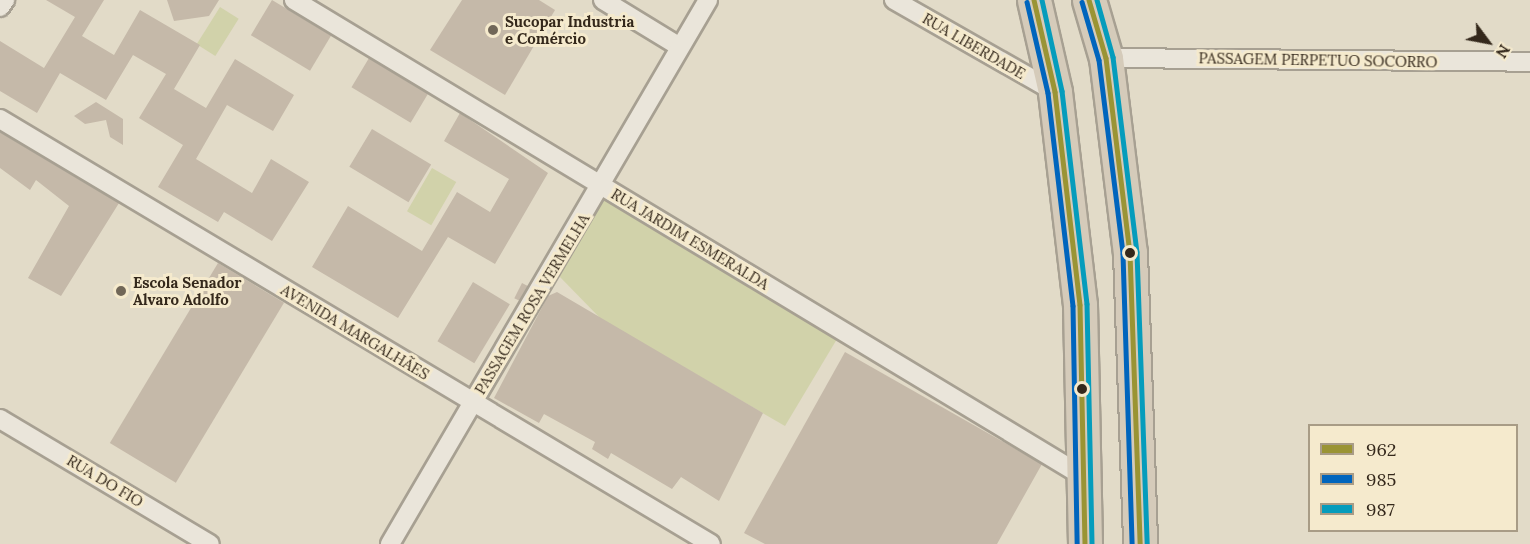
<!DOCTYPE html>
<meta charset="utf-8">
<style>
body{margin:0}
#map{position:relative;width:1530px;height:544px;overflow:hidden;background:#e2dbc8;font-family:Lora,serif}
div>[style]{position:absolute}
.green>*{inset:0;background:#d1d2aa;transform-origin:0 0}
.building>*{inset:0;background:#c5b9a9;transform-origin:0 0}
.roads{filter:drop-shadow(2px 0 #a7a092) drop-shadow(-2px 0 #a7a092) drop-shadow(0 2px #a7a092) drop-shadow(0 -2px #a7a092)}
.street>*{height:18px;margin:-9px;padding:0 9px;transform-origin:9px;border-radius:9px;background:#eae5da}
.highway>*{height:33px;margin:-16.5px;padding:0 16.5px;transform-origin:16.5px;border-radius:16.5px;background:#d5cbba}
.bus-1>*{height:4.5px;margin:-2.25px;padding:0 2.25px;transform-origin:2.25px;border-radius:2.25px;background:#9a9434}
.bus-2>*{height:4.5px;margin:-2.25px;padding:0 2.25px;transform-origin:2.25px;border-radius:2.25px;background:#0065bd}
.bus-3>*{height:4.5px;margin:-2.25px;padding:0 2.25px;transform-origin:2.25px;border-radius:2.25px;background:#059cbc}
.dots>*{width:16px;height:16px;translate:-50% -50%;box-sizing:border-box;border:3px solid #f5eacd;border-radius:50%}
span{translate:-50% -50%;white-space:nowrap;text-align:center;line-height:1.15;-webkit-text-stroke:6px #f5eacd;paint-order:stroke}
.poi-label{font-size:15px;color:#34281b;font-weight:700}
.left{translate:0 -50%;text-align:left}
.street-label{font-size:15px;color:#34281b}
.legend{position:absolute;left:1308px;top:424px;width:210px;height:108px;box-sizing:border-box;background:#f5eacd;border:2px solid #a89c86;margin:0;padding:8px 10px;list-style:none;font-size:18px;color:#34281b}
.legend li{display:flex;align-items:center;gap:12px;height:30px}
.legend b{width:30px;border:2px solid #a89c86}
.north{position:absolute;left:1458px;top:12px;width:60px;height:60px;-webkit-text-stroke:4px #f5eacd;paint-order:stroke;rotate:122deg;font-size:16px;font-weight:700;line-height:24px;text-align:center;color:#34281b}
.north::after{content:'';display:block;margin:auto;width:21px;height:27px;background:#34281b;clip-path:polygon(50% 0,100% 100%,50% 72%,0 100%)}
</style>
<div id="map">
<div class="green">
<i style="left:220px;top:7px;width:22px;height:44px;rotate:32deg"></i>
<i style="left:432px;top:168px;width:28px;height:50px;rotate:30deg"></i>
<i style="clip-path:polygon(605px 197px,837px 339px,785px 426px,601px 319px,559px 276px)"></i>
</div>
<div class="building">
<i style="clip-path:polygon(46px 0,104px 0,82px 36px,114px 55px,140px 10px,200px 45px,174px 89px,206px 108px,235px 59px,294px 95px,273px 131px,227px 105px,196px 159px,252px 193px,271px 159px,309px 182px,272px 241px,224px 212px,218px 222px,158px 187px,183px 145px,139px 118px,166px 74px,133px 55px,106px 100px,60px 73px,37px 113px,0 91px,0 41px,44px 68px,75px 17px)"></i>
<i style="clip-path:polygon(167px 0,219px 0,209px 16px,174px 21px)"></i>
<i style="left:272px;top:0;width:69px;height:41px;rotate:31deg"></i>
<i style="clip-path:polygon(462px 0,539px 0,555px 10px,505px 95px,430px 50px)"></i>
<i style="left:369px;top:58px;width:69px;height:34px;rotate:31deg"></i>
<i style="clip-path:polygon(96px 102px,123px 119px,123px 145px,110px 137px,106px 120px,85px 124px,74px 116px)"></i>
<i style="clip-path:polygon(460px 113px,548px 173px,495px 264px,448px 237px,398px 318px,312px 267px,348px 206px,422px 251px,457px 192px,490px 212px,509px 179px,444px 141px)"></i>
<i style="left:372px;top:129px;width:69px;height:44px;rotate:31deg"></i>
<i style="clip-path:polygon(0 132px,119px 203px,61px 296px,28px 278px,69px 206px,36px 180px,30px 190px,0 168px)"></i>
<i style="left:218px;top:263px;width:77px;height:210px;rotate:31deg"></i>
<i style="left:473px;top:282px;width:43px;height:69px;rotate:31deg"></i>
<i style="left:522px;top:283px;width:7px;height:17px;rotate:27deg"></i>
<i style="clip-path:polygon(557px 292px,763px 413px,719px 501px,681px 477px,672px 489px,611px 453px,608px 459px,592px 449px,595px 442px,544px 414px,539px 423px,494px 398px,548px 296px)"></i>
<i style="clip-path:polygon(845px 352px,1042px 464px,997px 544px,765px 544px,744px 533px)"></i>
</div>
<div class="roads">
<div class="street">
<i style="left:294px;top:0;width:925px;rotate:31.11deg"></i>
<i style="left:603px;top:0;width:90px;rotate:31.4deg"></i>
<i style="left:894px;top:0;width:185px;rotate:29.7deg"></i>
<i style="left:0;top:7px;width:9px;rotate:-54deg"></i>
<i style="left:1106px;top:58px;width:424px;rotate:0.5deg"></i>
<i style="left:0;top:119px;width:828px;rotate:30.87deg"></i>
<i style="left:0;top:419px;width:244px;rotate:30.8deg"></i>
<i style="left:390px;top:544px;width:630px;rotate:-59.69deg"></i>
</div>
<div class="highway">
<i style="left:1034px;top:0;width:94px;rotate:77.1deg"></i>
<i style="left:1055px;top:92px;width:214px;rotate:83.3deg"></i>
<i style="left:1080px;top:305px;width:239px;rotate:88.8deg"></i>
<i style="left:1089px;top:0;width:60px;rotate:73.7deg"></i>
<i style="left:1106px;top:58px;width:196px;rotate:83deg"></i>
<i style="left:1130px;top:253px;width:291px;rotate:88deg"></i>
</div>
</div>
<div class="bus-1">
<i style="left:1034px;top:0;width:94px;rotate:77.1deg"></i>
<i style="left:1055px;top:92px;width:214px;rotate:83.3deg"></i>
<i style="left:1080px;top:305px;width:239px;rotate:88.8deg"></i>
<i style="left:1089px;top:0;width:60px;rotate:73.7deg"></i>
<i style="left:1106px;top:58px;width:196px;rotate:83deg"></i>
<i style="left:1130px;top:253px;width:291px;rotate:88deg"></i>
</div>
<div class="bus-2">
<i style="left:1027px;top:2px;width:93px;rotate:77deg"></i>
<i style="left:1048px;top:93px;width:214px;rotate:83.3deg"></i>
<i style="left:1073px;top:306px;width:238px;rotate:89deg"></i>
<i style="left:1082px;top:2px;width:60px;rotate:73.7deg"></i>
<i style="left:1099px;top:60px;width:195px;rotate:82.9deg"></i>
<i style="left:1123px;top:254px;width:290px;rotate:88.2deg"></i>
</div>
<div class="bus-3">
<i style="left:1042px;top:0;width:93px;rotate:77.6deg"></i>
<i style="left:1062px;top:91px;width:214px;rotate:83.3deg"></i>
<i style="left:1087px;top:304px;width:240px;rotate:88.8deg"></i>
<i style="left:1097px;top:0;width:59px;rotate:74.3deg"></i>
<i style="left:1113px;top:57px;width:196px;rotate:83deg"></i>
<i style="left:1137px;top:252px;width:292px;rotate:88deg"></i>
</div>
<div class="dots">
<i style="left:493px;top:30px;background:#716758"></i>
<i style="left:1130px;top:253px;background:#34281b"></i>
<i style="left:121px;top:291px;background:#716758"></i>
<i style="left:1082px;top:389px;background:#34281b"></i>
</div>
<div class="poi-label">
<span class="left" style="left:505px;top:30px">Sucopar Industria<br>e Comércio</span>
<span class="left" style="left:133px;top:291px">Escola Senador<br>Alvaro Adolfo</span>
</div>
<div class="street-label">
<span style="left:974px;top:46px;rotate:30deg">RUA LIBERDADE</span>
<span style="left:1318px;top:60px;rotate:1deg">PASSAGEM PERPETUO SOCORRO</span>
<span style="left:690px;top:239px;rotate:31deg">RUA JARDIM ESMERALDA</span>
<span style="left:532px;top:304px;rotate:-59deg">PASSAGEM ROSA VERMELHA</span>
<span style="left:355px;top:332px;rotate:31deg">AVENIDA MARGALHÃES</span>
<span style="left:105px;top:481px;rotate:31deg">RUA DO FIO</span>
</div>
<ul class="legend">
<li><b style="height:8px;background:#9a9434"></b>962</li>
<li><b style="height:8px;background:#0065bd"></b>985</li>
<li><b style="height:8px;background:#059cbc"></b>987</li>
</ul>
<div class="north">N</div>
</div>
